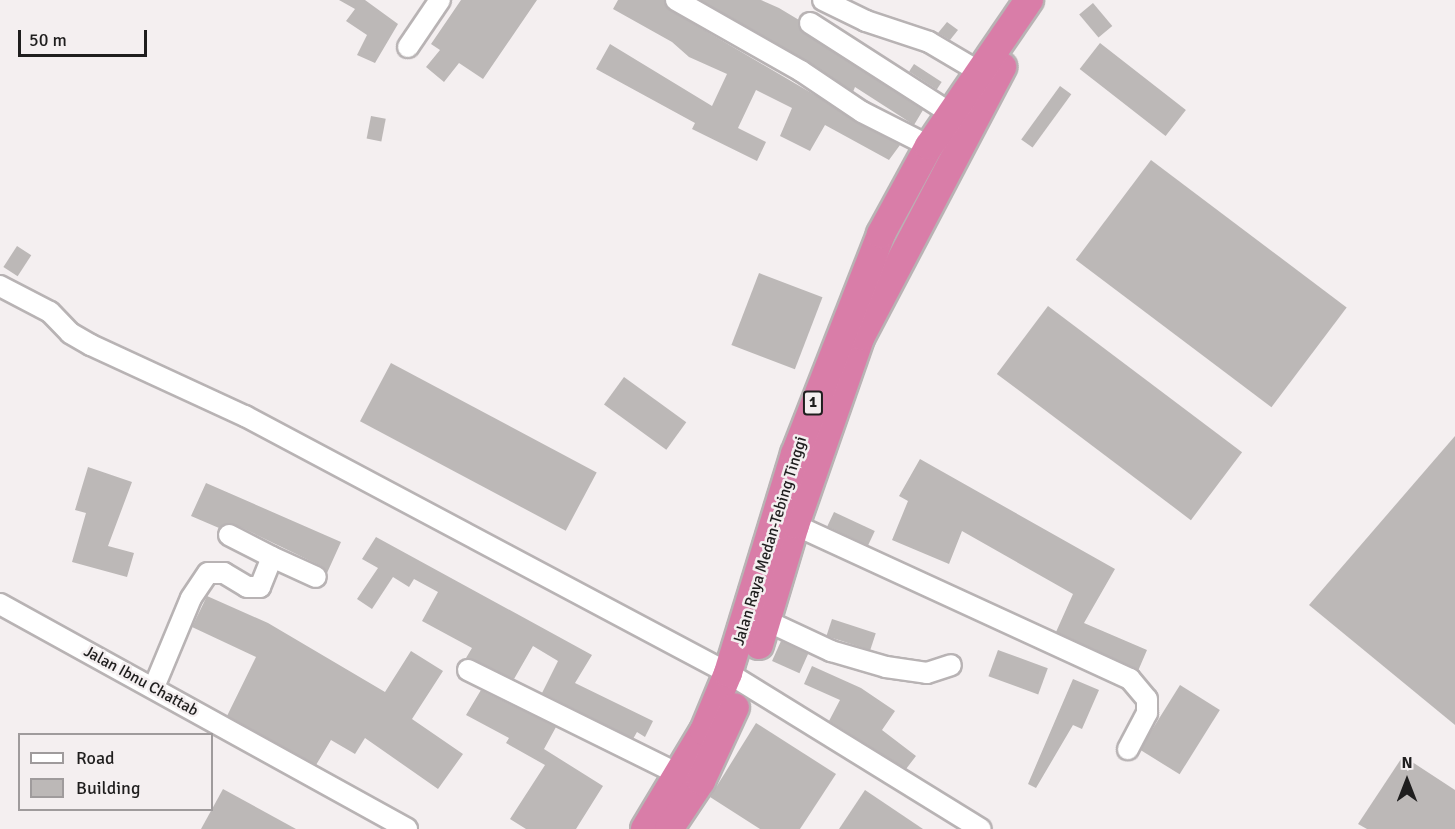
<!DOCTYPE html>
<style>
body{margin:0}
#map{position:relative;width:1455px;height:829px;overflow:hidden;background:#f4eff0;font-family:Signika,sans-serif}
div>[style]{position:absolute}
.building>*{inset:0;background:#bcb8b7;transform-origin:0 0}
.roads{filter:drop-shadow(2px 0 #b8b3b4) drop-shadow(-2px 0 #b8b3b4) drop-shadow(0 2px #b8b3b4) drop-shadow(0 -2px #b8b3b4)}
.minor>*{height:20px;margin:-10px;padding:0 10px;transform-origin:10px;border-radius:10px;background:#fff}
.highway>*{height:28px;margin:-14px;padding:0 14px;transform-origin:14px;border-radius:14px;background:#d97da8}
span{translate:-50% -50%;white-space:nowrap;text-align:center;line-height:1.15;-webkit-text-stroke:5px #f4eff0;paint-order:stroke}
.shield-label span{padding:2px 4px;background:#f4eff0;border:2px solid;border-radius:4px;-webkit-text-stroke-width:0}
.shield-label{font-size:15px;color:#1f1e1e;font-weight:700}
.street-label{font-size:16px;color:#1f1e1e}
.legend{position:absolute;left:18px;top:733px;width:195px;height:78px;box-sizing:border-box;background:#f4eff0;border:2px solid #9f9b9c;margin:0;padding:8px 10px;list-style:none;font-size:18px;color:#1f1e1e}
.legend li{display:flex;align-items:center;gap:12px;height:30px}
.legend b{width:30px;border:2px solid #9f9b9c}
.north{position:absolute;left:1377px;top:751px;width:60px;height:60px;-webkit-text-stroke:4px #f4eff0;paint-order:stroke;rotate:0deg;font-size:16px;font-weight:700;line-height:24px;text-align:center;color:#1f1e1e}
.north::after{content:'';display:block;margin:auto;width:21px;height:27px;background:#1f1e1e;clip-path:polygon(50% 0,100% 100%,50% 72%,0 100%)}
.scale{position:absolute;left:18px;top:30px;width:129px;height:27px;box-sizing:border-box;border:3px solid #1f1e1e;border-top:0;padding-left:8px;font-size:18px;line-height:21px;white-space:nowrap;color:#1f1e1e;-webkit-text-stroke:4px #f4eff0;paint-order:stroke}
</style>
<div id="map">
<div class="building">
<i style="clip-path:polygon(339px 0,365px 0,398px 24px,375px 63px,357px 55px,367px 35px,346px 21px,355px 9px)"></i>
<i style="clip-path:polygon(461px 0,537px 0,483px 79px,459px 63px,444px 82px,426px 67px,440px 50px,431px 44px)"></i>
<i style="clip-path:polygon(618px 0,664px 0,670px 10px,900px 145px,889px 160px,825px 125px,810px 151px,780px 136px,792px 108px,756px 90px,738px 128px,766px 142px,757px 161px,692px 129px,695px 123px,596px 69px,610px 44px,712px 106px,727px 74px,689px 57px,672px 42px,613px 9px)"></i>
<i style="clip-path:polygon(700px 0,761px 0,779px 8px,799px 20px,804px 33px,923px 110px,914px 125px,855px 87px,853px 92px)"></i>
<i style="left:1093px;top:3px;width:30px;height:18px;rotate:50deg"></i>
<i style="clip-path:polygon(947px 22px,958px 30px,950px 40px,938px 33px)"></i>
<i style="left:1100px;top:43px;width:109px;height:33px;rotate:38deg"></i>
<i style="left:914px;top:64px;width:33px;height:9px;rotate:33deg"></i>
<i style="left:1060px;top:86px;width:14px;height:66px;rotate:36deg"></i>
<i style="left:371px;top:116px;width:15px;height:23px;rotate:11deg"></i>
<i style="left:1151px;top:160px;width:245px;height:125px;rotate:37deg"></i>
<i style="left:17px;top:246px;width:17px;height:25px;rotate:33deg"></i>
<i style="left:759px;top:273px;width:68px;height:77px;rotate:21deg"></i>
<i style="left:1048px;top:306px;width:243px;height:85px;rotate:37deg"></i>
<i style="left:391px;top:363px;width:233px;height:66px;rotate:28deg"></i>
<i style="left:624px;top:377px;width:77px;height:34px;rotate:36deg"></i>
<i style="clip-path:polygon(1455px 436px,1455px 725px,1309px 605px)"></i>
<i style="clip-path:polygon(920px 459px,1115px 569px,1084px 623px,1147px 650px,1138px 671px,1056px 632px,1073px 594px,962px 531px,949px 564px,892px 540px,908px 501px,899px 496px)"></i>
<i style="clip-path:polygon(88px 467px,132px 482px,108px 546px,134px 553px,127px 577px,72px 562px,86px 513px,75px 510px)"></i>
<i style="clip-path:polygon(206px 483px,341px 542px,327px 573px,321px 566px,234px 524px,219px 528px,191px 516px)"></i>
<i style="left:834px;top:512px;width:45px;height:16px;rotate:25deg"></i>
<i style="clip-path:polygon(376px 537px,592px 655px,575px 683px,653px 721px,645px 737px,637px 732px,633px 739px,542px 693px,558px 661px,533px 646px,514px 679px,466px 658px,472px 648px,422px 621px,438px 592px,414px 579px,409px 587px,393px 577px,372px 609px,357px 599px,378px 568px,362px 559px)"></i>
<i style="clip-path:polygon(207px 596px,268px 623px,385px 692px,411px 651px,443px 671px,412px 719px,463px 754px,438px 789px,365px 738px,355px 754px,331px 740px,316px 765px,227px 716px,256px 657px,192px 627px)"></i>
<i style="left:832px;top:619px;width:46px;height:18px;rotate:18deg"></i>
<i style="left:781px;top:641px;width:30px;height:22px;rotate:24deg"></i>
<i style="left:998px;top:650px;width:53px;height:28px;rotate:20deg"></i>
<i style="clip-path:polygon(812px 666px,861px 688px,895px 711px,882px 730px,916px 756px,906px 769px,829px 721px,840px 700px,804px 684px)"></i>
<i style="clip-path:polygon(1073px 679px,1099px 690px,1082px 729px,1073px 725px,1036px 788px,1028px 784px)"></i>
<i style="left:1180px;top:685px;width:47px;height:76px;rotate:32deg"></i>
<i style="clip-path:polygon(481px 690px,556px 727px,544px 749px,603px 786px,576px 829px,526px 829px,510px 819px,545px 765px,506px 743px,509px 738px,466px 715px)"></i>
<i style="clip-path:polygon(756px 723px,836px 774px,800px 829px,760px 829px,710px 797px)"></i>
<i style="clip-path:polygon(1403px 756px,1455px 790px,1455px 829px,1367px 829px,1358px 824px)"></i>
<i style="clip-path:polygon(223px 789px,296px 829px,201px 829px)"></i>
<i style="clip-path:polygon(865px 790px,923px 829px,839px 829px)"></i>
</div>
<div class="roads">
<div class="minor">
<i style="left:676px;top:0;width:144px;rotate:29.6deg"></i>
<i style="left:801px;top:71px;width:73px;rotate:33.9deg"></i>
<i style="left:862px;top:112px;width:75px;rotate:26.9deg"></i>
<i style="left:823px;top:0;width:48px;rotate:26deg"></i>
<i style="left:866px;top:21px;width:66px;rotate:18.4deg"></i>
<i style="left:929px;top:42px;width:57px;rotate:30.6deg"></i>
<i style="left:810px;top:23px;width:166px;rotate:32.7deg"></i>
<i style="left:408px;top:47px;width:57px;rotate:-55.8deg"></i>
<i style="left:0;top:286px;width:56px;rotate:27.5deg"></i>
<i style="left:50px;top:312px;width:29px;rotate:46deg"></i>
<i style="left:70px;top:333px;width:24px;rotate:30deg"></i>
<i style="left:91px;top:345px;width:170px;rotate:24.8deg"></i>
<i style="left:245px;top:416px;width:547px;rotate:28.02deg"></i>
<i style="left:728px;top:673px;width:297px;rotate:31.7deg"></i>
<i style="left:795px;top:525px;width:369px;rotate:24.7deg"></i>
<i style="left:1130px;top:679px;width:26px;rotate:50deg"></i>
<i style="left:1147px;top:699px;width:14px;rotate:90deg"></i>
<i style="left:1147px;top:713px;width:41px;rotate:117.8deg"></i>
<i style="left:229px;top:535px;width:48px;rotate:27.1deg"></i>
<i style="left:0;top:604px;width:465px;rotate:28.9deg"></i>
<i style="left:767px;top:621px;width:71px;rotate:25.1deg"></i>
<i style="left:831px;top:651px;width:57px;rotate:16.2deg"></i>
<i style="left:886px;top:667px;width:41px;rotate:8.3deg"></i>
<i style="left:927px;top:673px;width:25px;rotate:-18deg"></i>
<i style="left:468px;top:670px;width:234px;rotate:26.3deg"></i>
<i style="left:154px;top:687px;width:96px;rotate:-67.4deg"></i>
<i style="left:191px;top:598px;width:30px;rotate:-56deg"></i>
<i style="left:208px;top:573px;width:16px"></i>
<i style="left:224px;top:573px;width:27px;rotate:31deg"></i>
<i style="left:247px;top:587px;width:13px"></i>
<i style="left:260px;top:587px;width:32px;rotate:-68deg"></i>
<i style="left:272px;top:557px;width:48px;rotate:24.4deg"></i>
</div>
<div class="highway">
<i style="left:759px;top:645px;width:125px;rotate:-73.3deg"></i>
<i style="left:795px;top:525px;width:200px;rotate:-70.8deg"></i>
<i style="left:861px;top:336px;width:304px;rotate:-62.3deg"></i>
<i style="left:645px;top:829px;width:114px;rotate:-59deg"></i>
<i style="left:704px;top:731px;width:63px;rotate:-67.5deg"></i>
<i style="left:728px;top:673px;width:229px;rotate:-73deg"></i>
<i style="left:795px;top:454px;width:236px;rotate:-68.6deg"></i>
<i style="left:881px;top:234px;width:100px;rotate:-61.4deg"></i>
<i style="left:929px;top:146px;width:177px;rotate:-55.6deg"></i>
<i style="left:669px;top:829px;width:58px;rotate:-56.3deg"></i>
<i style="left:701px;top:781px;width:81px;rotate:-65.3deg"></i>
</div>
</div>
<div class="shield-label">
<span style="left:813px;top:403px">1</span>
</div>
<div class="street-label">
<span style="left:770px;top:541px;rotate:-73deg">Jalan Raya Medan-Tebing Tinggi</span>
<span style="left:141px;top:681px;rotate:29deg">Jalan Ibnu Chattab</span>
</div>
<ul class="legend">
<li><b style="height:8px;background:#fff"></b>Road</li>
<li><b style="height:16px;background:#bcb8b7"></b>Building</li>
</ul>
<div class="north">N</div>
<div class="scale">50 m</div>
</div>
